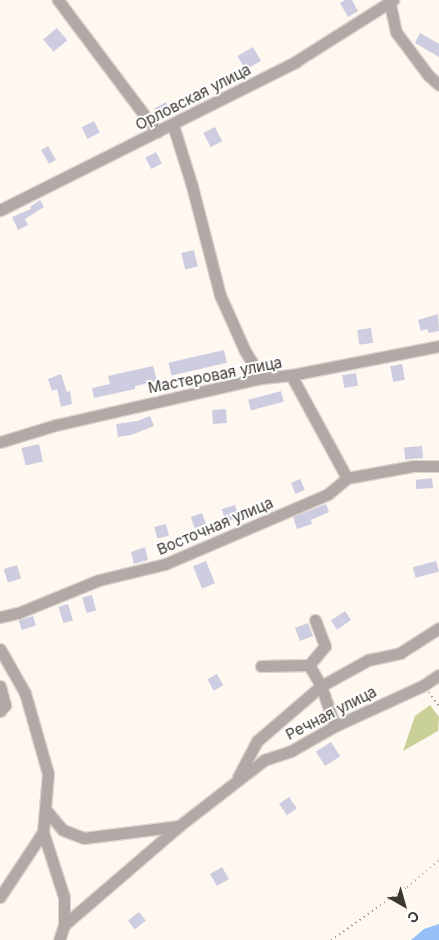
<!DOCTYPE html>
<meta charset="utf-8">
<style>
body{margin:0}
#map{position:relative;width:439px;height:940px;overflow:hidden;background:#fef8f1;font-family:Inter,sans-serif}
div>[style]{position:absolute}
.green>*{inset:0;background:#c9d199}
.water>*{inset:0;background:#96bff7}
.building>*{inset:0;background:#cecce0;transform-origin:0 0}
.path>*{height:2px;margin-top:-1px;transform-origin:0;background:repeating-linear-gradient(90deg,#9e9892 0 1px,transparent 0 5px)}
.roads{filter:drop-shadow(1px 0 #dbd5ce) drop-shadow(-1px 0 #dbd5ce) drop-shadow(0 1px #dbd5ce) drop-shadow(0 -1px #dbd5ce)}
.minor>*{height:11px;margin:-5.5px;padding:0 5.5px;transform-origin:5.5px;border-radius:5.5px;background:#b2a8a5}
span{translate:-50% -50%;white-space:nowrap;text-align:center;line-height:1.15;-webkit-text-stroke:4px #fff;paint-order:stroke}
.street-label{font-size:15px;color:#3c3630}
.north{position:absolute;left:379px;top:880px;width:50px;height:50px;-webkit-text-stroke:4px #fff;paint-order:stroke;rotate:142deg;font-size:14px;font-weight:700;line-height:20px;text-align:center;color:#3c3630}
.north::after{content:'';display:block;margin:auto;width:18px;height:22px;background:#3c3630;clip-path:polygon(50% 0,100% 100%,50% 72%,0 100%)}
</style>
<div id="map">
<div class="green">
<i style="clip-path:polygon(430px 705px,439px 717px,438px 731px,403px 751px,415px 716px)"></i>
</div>
<div class="water">
<i style="clip-path:polygon(439px 924px,439px 940px,411px 940px,424px 929px)"></i>
</div>
<div class="building">
<i style="clip-path:polygon(345px 0,352px 0,358px 11px,348px 17px,340px 3px)"></i>
<i style="left:57px;top:28px;width:16px;height:18px;rotate:50deg"></i>
<i style="clip-path:polygon(420px 33px,439px 44px,439px 57px,415px 43px)"></i>
<i style="left:253px;top:47px;width:16px;height:18px;rotate:60deg"></i>
<i style="left:166px;top:102px;width:10px;height:13px;rotate:61deg"></i>
<i style="left:94px;top:121px;width:13px;height:14px;rotate:63deg"></i>
<i style="left:215px;top:127px;width:16px;height:13px;rotate:63deg"></i>
<i style="left:48px;top:146px;width:16px;height:8px;rotate:60deg"></i>
<i style="left:156px;top:152px;width:13px;height:12px;rotate:63deg"></i>
<i style="clip-path:polygon(40px 200px,44px 207px,25px 219px,28px 225px,18px 230px,12px 217px,31px 209px,30px 207px)"></i>
<i style="left:194px;top:250px;width:17px;height:13px;rotate:77deg"></i>
<i style="clip-path:polygon(438px 314px,439px 331px,429px 333px,427px 329px,421px 331px,418px 320px)"></i>
<i style="left:371px;top:328px;width:15px;height:14px;rotate:82deg"></i>
<i style="left:224px;top:350px;width:13px;height:57px;rotate:77deg"></i>
<i style="left:402px;top:364px;width:16px;height:12px;rotate:79deg"></i>
<i style="clip-path:polygon(153px 366px,157px 381px,135px 386px,135px 389px,94px 398px,92px 388px,110px 384px,108px 376px)"></i>
<i style="left:356px;top:373px;width:13px;height:14px;rotate:81deg"></i>
<i style="clip-path:polygon(61px 374px,67px 392px,70px 391px,72px 404px,61px 407px,57px 389px,52px 391px,48px 379px)"></i>
<i style="left:281px;top:391px;width:11px;height:34px;rotate:75deg"></i>
<i style="left:226px;top:409px;width:14px;height:14px;rotate:86deg"></i>
<i style="clip-path:polygon(150px 416px,154px 426px,131px 435px,118px 437px,116px 424px,137px 421px)"></i>
<i style="left:39px;top:444px;width:18px;height:18px;rotate:77deg"></i>
<i style="left:422px;top:446px;width:12px;height:18px;rotate:85deg"></i>
<i style="clip-path:polygon(432px 478px,433px 488px,416px 489px,416px 480px)"></i>
<i style="left:300px;top:479px;width:12px;height:10px;rotate:66deg"></i>
<i style="clip-path:polygon(326px 504px,329px 512px,311px 520px,312px 524px,297px 529px,293px 517px)"></i>
<i style="left:235px;top:505px;width:13px;height:14px;rotate:72deg"></i>
<i style="left:202px;top:513px;width:12px;height:12px;rotate:70deg"></i>
<i style="left:166px;top:524px;width:12px;height:12px;rotate:76deg"></i>
<i style="clip-path:polygon(145px 547px,148px 560px,134px 564px,131px 552px)"></i>
<i style="left:206px;top:561px;width:24px;height:14px;rotate:68deg"></i>
<i style="left:436px;top:561px;width:11px;height:24px;rotate:75deg"></i>
<i style="left:17px;top:565px;width:14px;height:14px;rotate:73deg"></i>
<i style="left:92px;top:595px;width:16px;height:10px;rotate:75deg"></i>
<i style="left:68px;top:604px;width:17px;height:10px;rotate:73deg"></i>
<i style="left:345px;top:611px;width:11px;height:17px;rotate:56deg"></i>
<i style="left:33px;top:616px;width:10px;height:15px;rotate:73deg"></i>
<i style="left:308px;top:623px;width:14px;height:14px;rotate:69deg"></i>
<i style="left:217px;top:674px;width:13px;height:11px;rotate:61deg"></i>
<i style="left:331px;top:742px;width:17px;height:18px;rotate:57deg"></i>
<i style="left:289px;top:797px;width:14px;height:12px;rotate:56deg"></i>
<i style="left:222px;top:867px;width:14px;height:14px;rotate:60deg"></i>
<i style="left:139px;top:912px;width:11px;height:14px;rotate:52deg"></i>
</div>
<div class="path">
<i style="left:429px;top:692px;width:18px;rotate:56deg"></i>
<i style="left:331px;top:940px;width:93px;rotate:-34.9deg"></i>
<i style="left:407px;top:887px;width:42px;rotate:-40.2deg"></i>
</div>
<div class="roads">
<div class="minor">
<i style="left:58px;top:0;width:165px;rotate:53.1deg"></i>
<i style="left:390px;top:4px;width:29px;rotate:78deg"></i>
<i style="left:396px;top:32px;width:54px;rotate:53.3deg"></i>
<i style="left:428px;top:75px;width:15px;rotate:42deg"></i>
<i style="left:173px;top:125px;width:64px;rotate:72.7deg"></i>
<i style="left:192px;top:186px;width:113px;rotate:75.6deg"></i>
<i style="left:220px;top:295px;width:61px;rotate:65.9deg"></i>
<i style="left:245px;top:351px;width:32px;rotate:58deg"></i>
<i style="left:0;top:210px;width:330px;rotate:-26.6deg"></i>
<i style="left:295px;top:62px;width:116px;rotate:-32.3deg"></i>
<i style="left:291px;top:375px;width:117px;rotate:61.5deg"></i>
<i style="left:0;top:442px;width:59px;rotate:-16.9deg"></i>
<i style="left:56px;top:425px;width:211px;rotate:-12.9deg"></i>
<i style="left:262px;top:378px;width:29px;rotate:-6deg"></i>
<i style="left:291px;top:375px;width:151px;rotate:-11.1deg"></i>
<i style="left:0;top:617px;width:18px;rotate:-13deg"></i>
<i style="left:18px;top:613px;width:87px;rotate:-22.2deg"></i>
<i style="left:99px;top:580px;width:68px;rotate:-13.6deg"></i>
<i style="left:165px;top:564px;width:177px;rotate:-23.2deg"></i>
<i style="left:328px;top:494px;width:25px;rotate:-40deg"></i>
<i style="left:347px;top:478px;width:68px;rotate:-10.2deg"></i>
<i style="left:414px;top:466px;width:25px"></i>
<i style="left:315px;top:620px;width:28px;rotate:69deg"></i>
<i style="left:325px;top:646px;width:25px;rotate:130deg"></i>
<i style="left:309px;top:665px;width:24px;rotate:60deg"></i>
<i style="left:321px;top:686px;width:42px;rotate:70.7deg"></i>
<i style="left:0;top:649px;width:51px;rotate:60.4deg"></i>
<i style="left:25px;top:693px;width:84px;rotate:74.1deg"></i>
<i style="left:48px;top:774px;width:58px;rotate:94.9deg"></i>
<i style="left:43px;top:832px;width:78px;rotate:123.5deg"></i>
<i style="left:261px;top:666px;width:48px;rotate:-1.2deg"></i>
<i style="left:0;top:686px;width:20px;rotate:75deg"></i>
<i style="left:5px;top:705px;width:8px;rotate:130deg"></i>
<i style="left:238px;top:777px;width:41px;rotate:-62.2deg"></i>
<i style="left:257px;top:741px;width:84px;rotate:-40.7deg"></i>
<i style="left:321px;top:686px;width:54px;rotate:-29deg"></i>
<i style="left:368px;top:660px;width:33px;rotate:-12deg"></i>
<i style="left:400px;top:653px;width:46px;rotate:-32.7deg"></i>
<i style="left:46px;top:810px;width:26px;rotate:50deg"></i>
<i style="left:63px;top:830px;width:22px;rotate:21deg"></i>
<i style="left:84px;top:838px;width:96px;rotate:-7.2deg"></i>
<i style="left:43px;top:832px;width:68px;rotate:72.1deg"></i>
<i style="left:64px;top:897px;width:28px;rotate:90deg"></i>
<i style="left:64px;top:925px;width:16px;rotate:108deg"></i>
<i style="left:64px;top:925px;width:152px;rotate:-40.7deg"></i>
<i style="left:179px;top:826px;width:108px;rotate:-37.8deg"></i>
<i style="left:264px;top:760px;width:28px;rotate:-18deg"></i>
<i style="left:291px;top:751px;width:51px;rotate:-29.6deg"></i>
<i style="left:335px;top:726px;width:98px;rotate:-24.7deg"></i>
<i style="left:424px;top:685px;width:18px;rotate:-34deg"></i>
</div>
</div>
<div class="street-label">
<span style="left:193px;top:97px;rotate:-27deg">Орловская улица</span>
<span style="left:215px;top:375px;rotate:-11deg">Мастеровая улица</span>
<span style="left:215px;top:526px;rotate:-23deg">Восточная улица</span>
<span style="left:331px;top:713px;rotate:-27deg">Речная улица</span>
</div>
<div class="north">С</div>
</div>
